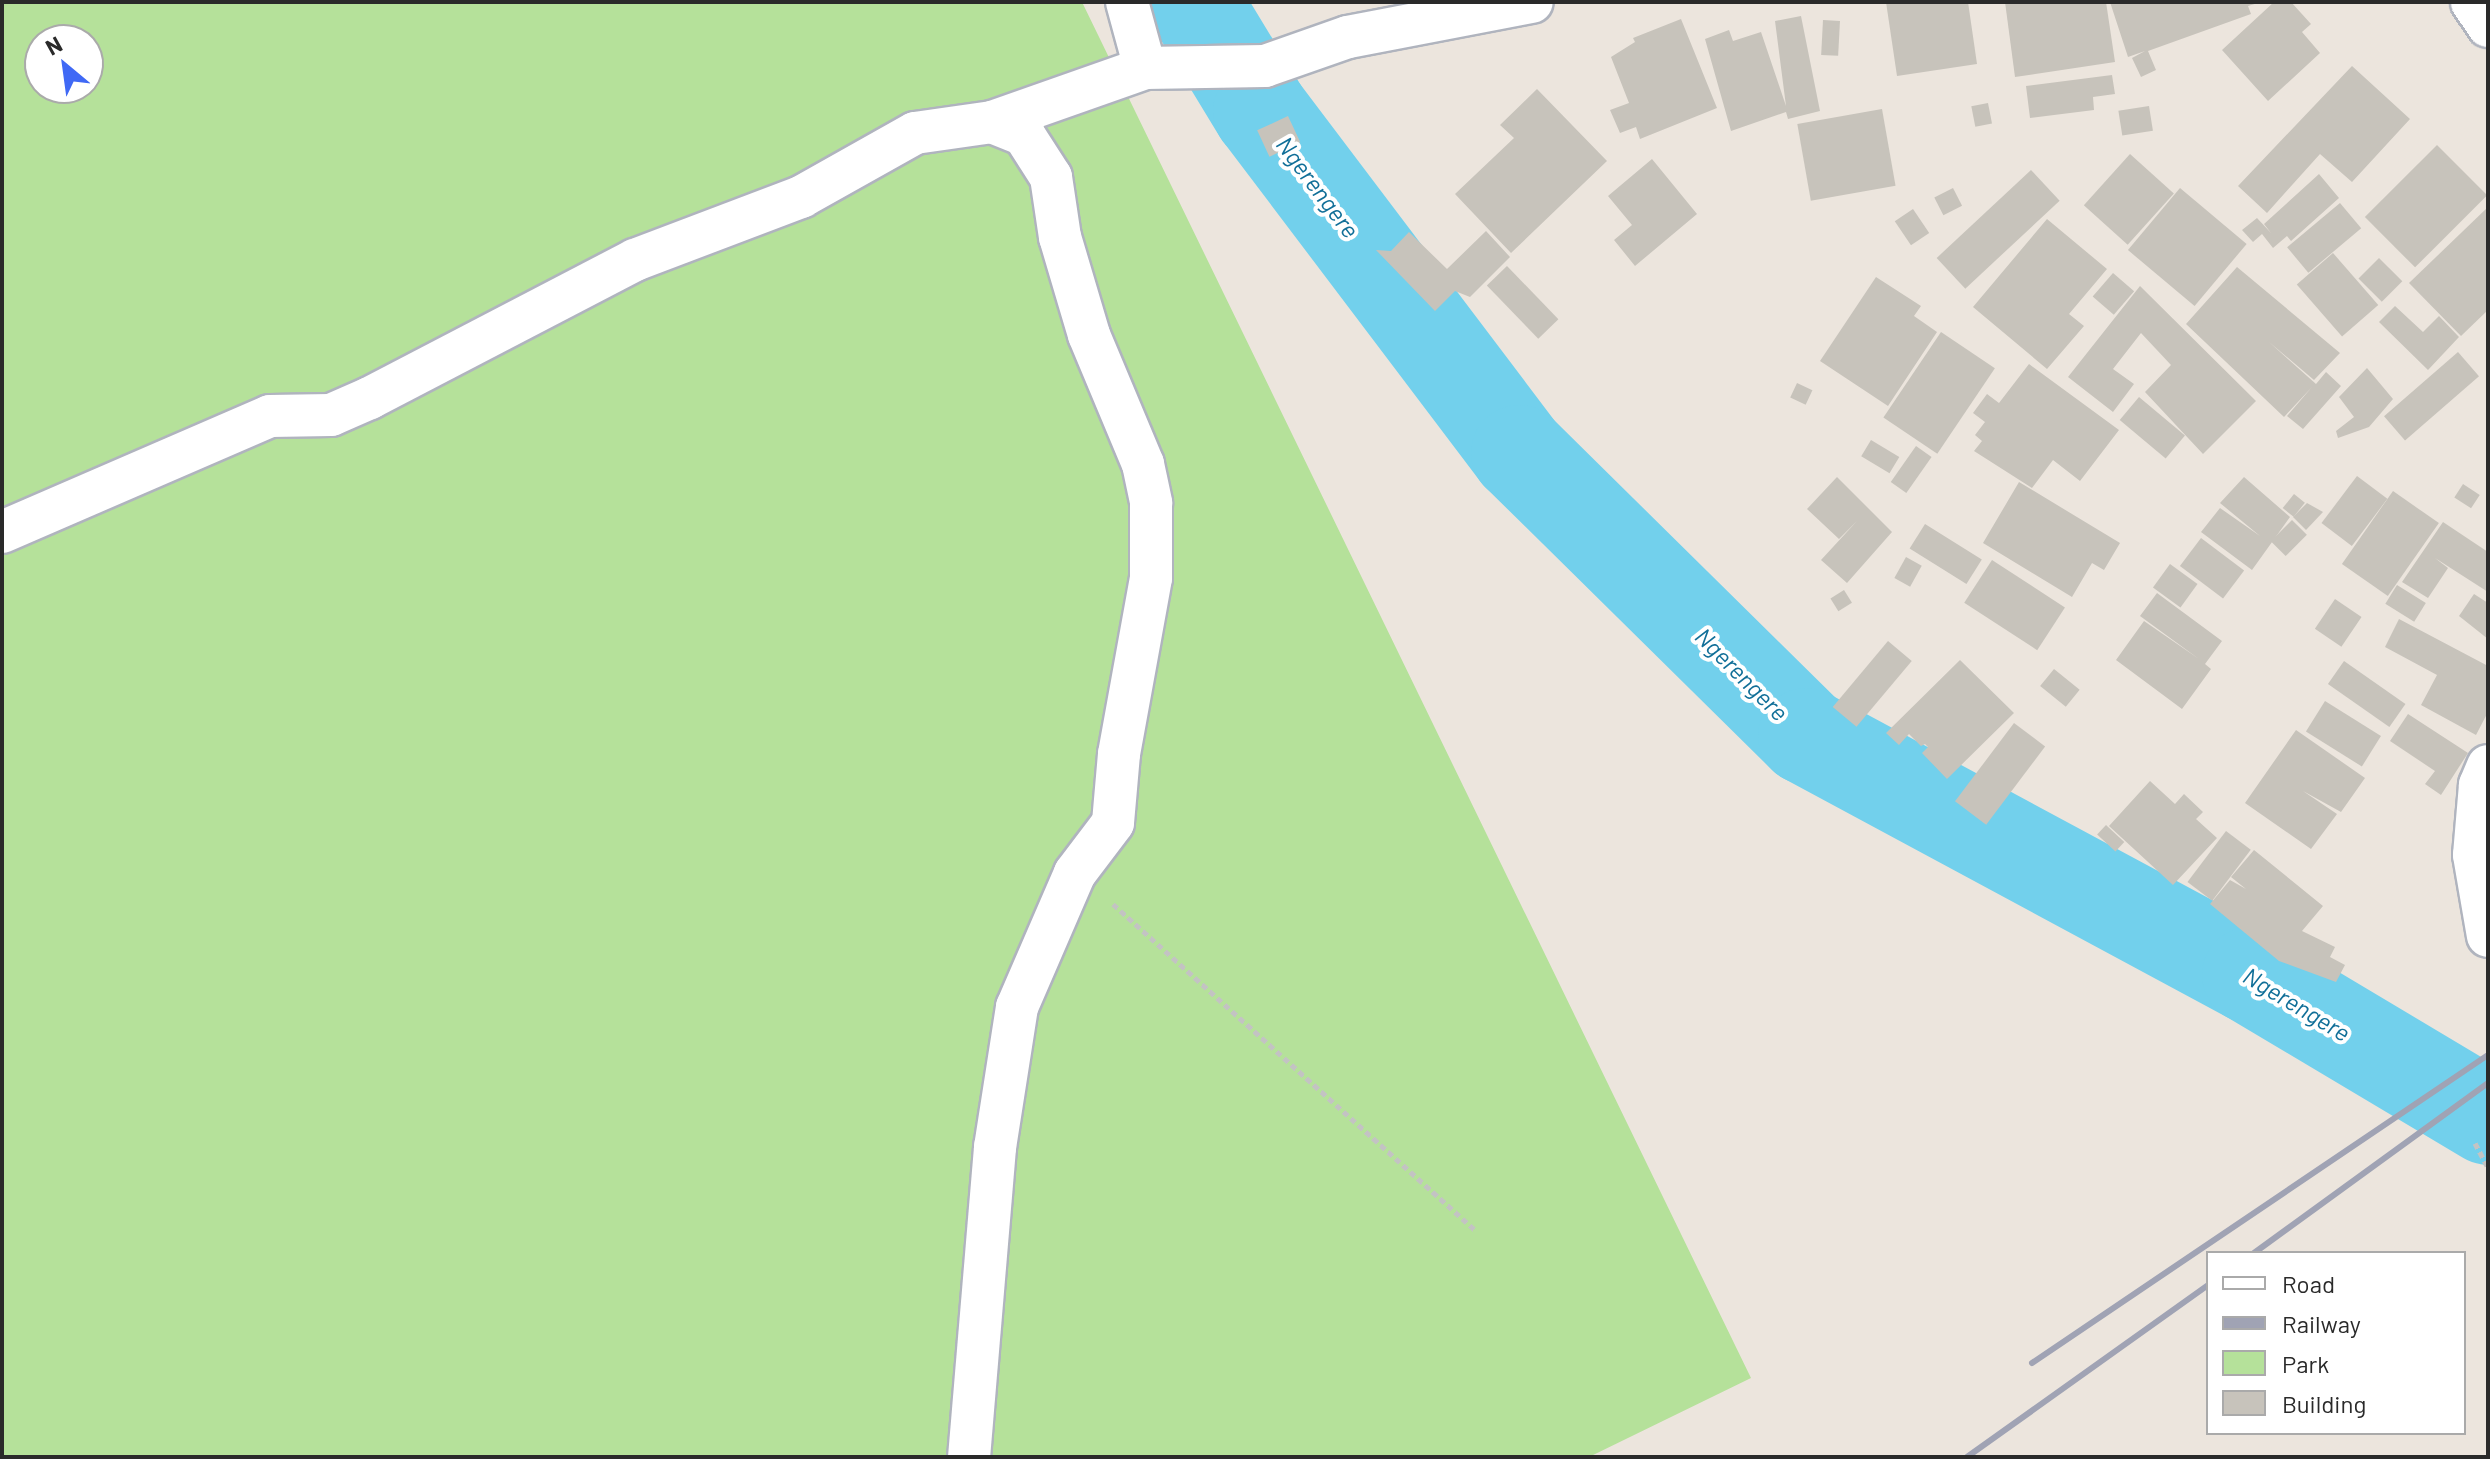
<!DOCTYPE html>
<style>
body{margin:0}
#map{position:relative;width:2490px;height:1459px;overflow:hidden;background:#ece5dd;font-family:Barlow,sans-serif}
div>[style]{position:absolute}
.green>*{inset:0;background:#b5e19a}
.river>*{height:96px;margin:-48px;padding:0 48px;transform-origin:48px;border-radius:48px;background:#72d0ec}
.building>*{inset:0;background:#c7c3bb;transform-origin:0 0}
.path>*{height:5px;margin-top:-2.5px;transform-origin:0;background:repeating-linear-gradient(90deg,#c3c3c3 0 6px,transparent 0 10px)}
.roads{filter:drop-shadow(2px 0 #b0b4be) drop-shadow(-2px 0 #b0b4be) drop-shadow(0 2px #b0b4be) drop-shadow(0 -2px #b0b4be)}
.street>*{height:42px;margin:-21px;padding:0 21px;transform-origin:21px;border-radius:21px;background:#fff}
.rail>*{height:6px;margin:-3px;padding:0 3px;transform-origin:3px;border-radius:3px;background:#a0a3b4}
span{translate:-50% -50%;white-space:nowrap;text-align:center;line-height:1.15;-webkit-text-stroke:8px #fff;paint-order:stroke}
.water-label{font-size:24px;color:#116f98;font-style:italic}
.frame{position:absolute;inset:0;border:4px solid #2a2a2a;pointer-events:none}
.legend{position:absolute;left:2206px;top:1251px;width:260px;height:184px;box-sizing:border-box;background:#fff;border:2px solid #aaa;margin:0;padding:10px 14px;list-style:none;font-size:24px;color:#2a2a2a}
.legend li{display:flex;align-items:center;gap:16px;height:40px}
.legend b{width:40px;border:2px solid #aaa}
.north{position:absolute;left:24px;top:24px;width:80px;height:80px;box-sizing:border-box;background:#fff;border:2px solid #aaa;border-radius:50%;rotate:331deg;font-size:22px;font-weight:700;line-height:32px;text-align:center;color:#2a2a2a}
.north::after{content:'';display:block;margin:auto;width:28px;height:36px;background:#4069f5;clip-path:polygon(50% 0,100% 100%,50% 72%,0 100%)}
</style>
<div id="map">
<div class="green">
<i style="clip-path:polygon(evenodd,2px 2px,1082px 2px,1751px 1378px,1589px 1457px,2px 1457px,2px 2px,40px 40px,88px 40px,88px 88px,40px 88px,40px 40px)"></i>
</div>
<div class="river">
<i style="left:1194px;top:2px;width:129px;rotate:58.7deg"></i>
<i style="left:1261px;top:112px;width:428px;rotate:52.9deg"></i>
<i style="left:1519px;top:453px;width:403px;rotate:44.6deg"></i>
<i style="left:1806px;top:736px;width:504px;rotate:28.29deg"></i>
<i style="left:2250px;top:975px;width:277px;rotate:30.8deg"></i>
</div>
<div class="building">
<i style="clip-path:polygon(1886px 2px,1968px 2px,1977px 64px,1897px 76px)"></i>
<i style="clip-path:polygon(2005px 2px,2106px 2px,2115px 62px,2015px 77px)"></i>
<i style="clip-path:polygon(2110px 2px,2258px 2px,2258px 3px,2248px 6px,2251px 14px,2148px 51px,2156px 70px,2141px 77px,2132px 58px,2145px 51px,2128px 57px)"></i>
<i style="clip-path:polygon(2274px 2px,2291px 2px,2311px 24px,2302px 32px,2320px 53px,2268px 101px,2222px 50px)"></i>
<i style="clip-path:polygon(1801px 16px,1820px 111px,1788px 119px,1786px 112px,1731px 131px,1705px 39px,1729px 30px,1733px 41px,1761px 32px,1786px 106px,1775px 21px)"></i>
<i style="clip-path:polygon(1681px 19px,1717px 108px,1640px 139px,1636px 127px,1620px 133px,1610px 110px,1629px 103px,1611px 57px,1635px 42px,1633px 38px)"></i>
<i style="left:1823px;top:20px;width:17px;height:35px;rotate:3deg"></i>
<i style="clip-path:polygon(2352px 66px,2410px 119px,2352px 182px,2320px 154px,2267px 213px,2238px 186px)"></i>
<i style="clip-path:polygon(2112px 75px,2115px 94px,2093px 97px,2094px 110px,2030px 118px,2026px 86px)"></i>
<i style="clip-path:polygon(1537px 89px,1607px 161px,1511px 253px,1455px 194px,1514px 138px,1500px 125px)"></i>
<i style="left:1988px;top:103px;width:21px;height:17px;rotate:79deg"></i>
<i style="left:2149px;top:106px;width:25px;height:31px;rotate:81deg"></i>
<i style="left:1882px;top:109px;width:78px;height:86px;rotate:80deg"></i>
<i style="left:1288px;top:116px;width:29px;height:34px;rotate:65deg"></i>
<i style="left:2437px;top:145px;width:71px;height:102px;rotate:45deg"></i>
<i style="left:2130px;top:154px;width:59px;height:69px;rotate:42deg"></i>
<i style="clip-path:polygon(1652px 159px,1697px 214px,1635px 266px,1614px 240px,1632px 225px,1608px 196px)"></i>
<i style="left:2031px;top:170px;width:42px;height:129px;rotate:47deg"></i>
<i style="clip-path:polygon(2319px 174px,2339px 198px,2291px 241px,2287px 236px,2273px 248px,2262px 234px,2253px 242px,2242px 230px,2257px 218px,2271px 233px,2264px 224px)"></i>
<i style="left:1953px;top:188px;width:20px;height:21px;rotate:63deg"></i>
<i style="left:2180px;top:188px;width:87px;height:81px;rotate:40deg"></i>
<i style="left:2340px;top:203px;width:33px;height:69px;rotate:50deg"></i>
<i style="clip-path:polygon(2488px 207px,2488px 310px,2461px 336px,2409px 283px)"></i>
<i style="left:1913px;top:209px;width:29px;height:22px;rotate:56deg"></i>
<i style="clip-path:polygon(2047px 219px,2107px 269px,2069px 314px,2084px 326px,2047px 369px,1973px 307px)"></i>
<i style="clip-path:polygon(1486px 231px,1510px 257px,1470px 297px,1455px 291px,1435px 311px,1376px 250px,1391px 251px,1409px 232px,1447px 269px)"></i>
<i style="left:2333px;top:253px;width:69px;height:48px;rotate:49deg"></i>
<i style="left:2379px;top:258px;width:33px;height:29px;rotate:45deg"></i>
<i style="left:1507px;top:266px;width:74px;height:28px;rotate:46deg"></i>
<i style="clip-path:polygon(2237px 267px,2340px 353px,2314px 380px,2269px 342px,2316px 384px,2326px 372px,2341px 386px,2303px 429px,2287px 416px,2312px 387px,2284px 417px,2186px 324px)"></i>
<i style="left:2113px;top:273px;width:28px;height:31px;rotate:41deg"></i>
<i style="clip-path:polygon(1876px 277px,1921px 306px,1914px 316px,1937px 332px,1888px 406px,1820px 361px)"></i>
<i style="clip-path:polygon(2140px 286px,2256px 401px,2203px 454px,2145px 392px,2171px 365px,2141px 333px,2113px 369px,2134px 384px,2113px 412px,2068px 377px)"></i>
<i style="clip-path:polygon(2395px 306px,2423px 332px,2439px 316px,2459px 337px,2428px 370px,2379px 322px)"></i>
<i style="left:1941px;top:332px;width:65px;height:103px;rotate:34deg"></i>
<i style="left:2458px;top:352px;width:32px;height:98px;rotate:49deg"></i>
<i style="clip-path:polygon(2029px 364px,2119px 430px,2080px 481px,2053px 460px,2032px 488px,1974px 451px,1982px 441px,1975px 435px,1985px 422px,1973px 413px,1987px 394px,1999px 403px)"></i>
<i style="clip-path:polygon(2367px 368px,2393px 399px,2369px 427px,2338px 438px,2336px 431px,2354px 417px,2339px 397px)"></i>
<i style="left:1797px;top:383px;width:17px;height:16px;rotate:25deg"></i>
<i style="left:2139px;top:397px;width:60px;height:30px;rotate:40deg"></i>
<i style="left:1871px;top:440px;width:33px;height:19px;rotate:31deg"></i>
<i style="left:1916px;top:446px;width:19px;height:44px;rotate:35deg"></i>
<i style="left:2357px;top:476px;width:38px;height:59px;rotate:37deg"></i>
<i style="clip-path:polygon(1837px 477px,1892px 532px,1847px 583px,1821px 560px,1857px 521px,1839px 539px,1807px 509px)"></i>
<i style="clip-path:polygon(2244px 477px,2290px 517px,2252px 570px,2201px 532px,2220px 508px,2260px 536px,2220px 503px)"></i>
<i style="clip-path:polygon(2019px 482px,2120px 543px,2104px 570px,2092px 563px,2072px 597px,1983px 543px)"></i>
<i style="left:2463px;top:484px;width:20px;height:16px;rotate:33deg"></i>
<i style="left:2393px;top:491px;width:56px;height:89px;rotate:35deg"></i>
<i style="left:2294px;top:494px;width:14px;height:18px;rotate:39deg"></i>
<i style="clip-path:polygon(2307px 503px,2323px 512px,2306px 530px,2293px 517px)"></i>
<i style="left:2292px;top:520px;width:21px;height:30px;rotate:45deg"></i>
<i style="clip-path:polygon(2443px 522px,2488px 552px,2488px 592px,2435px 558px,2448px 568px,2428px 598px,2402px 582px)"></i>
<i style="left:1925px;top:524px;width:67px;height:29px;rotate:32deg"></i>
<i style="left:2201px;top:538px;width:54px;height:35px;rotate:37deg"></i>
<i style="left:1906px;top:557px;width:18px;height:24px;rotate:29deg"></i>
<i style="left:1992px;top:560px;width:87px;height:51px;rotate:33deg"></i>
<i style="left:2170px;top:564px;width:34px;height:29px;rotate:36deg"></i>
<i style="left:2397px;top:585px;width:34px;height:22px;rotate:32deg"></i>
<i style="left:1844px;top:590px;width:15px;height:16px;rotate:58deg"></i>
<i style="clip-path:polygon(2157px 593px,2222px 641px,2205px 664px,2211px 669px,2182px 709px,2116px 660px,2144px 621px,2199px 659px,2140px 616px)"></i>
<i style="clip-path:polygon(2474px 594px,2488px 603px,2488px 639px,2459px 616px)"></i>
<i style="left:2335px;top:599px;width:32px;height:36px;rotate:34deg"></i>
<i style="clip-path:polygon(2399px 619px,2488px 666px,2488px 712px,2476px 735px,2421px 705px,2437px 675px,2385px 647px)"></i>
<i style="left:1888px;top:641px;width:31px;height:86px;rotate:40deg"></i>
<i style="clip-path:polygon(1960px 660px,2014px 713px,1947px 779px,1922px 753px,1928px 747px,1925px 744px,1921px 746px,1909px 734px,1899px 745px,1886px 733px)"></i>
<i style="left:2344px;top:661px;width:75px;height:28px;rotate:35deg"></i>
<i style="left:2054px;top:669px;width:33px;height:22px;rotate:39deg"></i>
<i style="left:2325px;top:701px;width:66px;height:36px;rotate:32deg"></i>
<i style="clip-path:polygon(2408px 714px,2468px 753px,2441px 795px,2425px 784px,2435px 771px,2390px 741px)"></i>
<i style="left:2014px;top:723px;width:39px;height:98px;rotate:37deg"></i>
<i style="clip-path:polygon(2296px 730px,2365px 778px,2341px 812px,2303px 791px,2337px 814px,2311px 849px,2245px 803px)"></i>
<i style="clip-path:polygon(2150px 781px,2175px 804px,2184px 794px,2203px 812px,2196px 819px,2217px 838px,2173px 885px,2109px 826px)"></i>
<i style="left:2106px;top:825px;width:25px;height:13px;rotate:43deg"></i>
<i style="left:2226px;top:831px;width:31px;height:64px;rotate:37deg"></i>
<i style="clip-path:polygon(2254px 850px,2323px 906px,2302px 931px,2335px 947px,2330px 957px,2345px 965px,2336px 982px,2279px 961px,2210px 904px,2230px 880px,2246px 889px,2231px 877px)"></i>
</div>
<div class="path">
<i style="left:1113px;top:904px;width:487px;rotate:42deg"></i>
<i style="left:2475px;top:1143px;width:27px;rotate:62deg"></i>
</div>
<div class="roads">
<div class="street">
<i style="left:1127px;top:2px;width:68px;rotate:74.7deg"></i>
<i style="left:1145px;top:68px;width:120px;rotate:-1deg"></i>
<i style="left:1265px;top:66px;width:88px;rotate:-19.3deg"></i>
<i style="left:1348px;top:37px;width:187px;rotate:-10.8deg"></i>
<i style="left:2472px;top:2px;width:29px;rotate:56deg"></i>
<i style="left:992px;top:122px;width:162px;rotate:-19.4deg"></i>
<i style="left:2px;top:532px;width:292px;rotate:-23.4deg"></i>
<i style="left:270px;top:416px;width:61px;rotate:-0.9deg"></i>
<i style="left:331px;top:415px;width:43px;rotate:-23.6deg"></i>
<i style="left:370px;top:398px;width:299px;rotate:-27.5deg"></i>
<i style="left:635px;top:260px;width:178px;rotate:-20.8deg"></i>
<i style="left:801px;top:197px;width:131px;rotate:-29.3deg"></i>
<i style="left:915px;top:133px;width:78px;rotate:-8.1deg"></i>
<i style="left:992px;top:122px;width:35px;rotate:22deg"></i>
<i style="left:1024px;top:135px;width:50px;rotate:57.3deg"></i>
<i style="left:1051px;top:177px;width:61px;rotate:81.5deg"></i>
<i style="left:1060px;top:237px;width:102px;rotate:73.5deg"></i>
<i style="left:1089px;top:335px;width:140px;rotate:67.3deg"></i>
<i style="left:1143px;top:464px;width:40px;rotate:78deg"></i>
<i style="left:1151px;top:503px;width:75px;rotate:90deg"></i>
<i style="left:1151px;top:578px;width:179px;rotate:100.3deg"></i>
<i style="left:1119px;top:754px;width:69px;rotate:95deg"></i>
<i style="left:1113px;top:823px;width:63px;rotate:127.2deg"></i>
<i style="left:1075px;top:873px;width:146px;rotate:113.4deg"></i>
<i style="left:1017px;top:1007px;width:143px;rotate:98.9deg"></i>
<i style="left:995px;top:1148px;width:310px;rotate:94.8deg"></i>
<i style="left:2488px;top:766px;width:21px;rotate:113deg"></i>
<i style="left:2480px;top:785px;width:70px;rotate:94.9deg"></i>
<i style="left:2474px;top:855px;width:82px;rotate:80.2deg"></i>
</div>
</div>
<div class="rail">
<i style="left:2254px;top:1253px;width:289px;rotate:-36deg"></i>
<i style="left:2032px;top:1363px;width:550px;rotate:-34.04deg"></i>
<i style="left:1967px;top:1457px;width:296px;rotate:-35.5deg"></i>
</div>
<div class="water-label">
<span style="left:1318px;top:187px;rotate:53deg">Ngerengere</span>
<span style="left:1742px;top:674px;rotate:45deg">Ngerengere</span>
<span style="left:2297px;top:1004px;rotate:31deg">Ngerengere</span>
</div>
<div class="frame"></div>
<ul class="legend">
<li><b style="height:10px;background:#fff"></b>Road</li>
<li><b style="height:10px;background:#a0a3b4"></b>Railway</li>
<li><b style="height:22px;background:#b5e19a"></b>Park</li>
<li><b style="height:22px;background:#c7c3bb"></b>Building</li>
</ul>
<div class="north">N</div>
</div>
